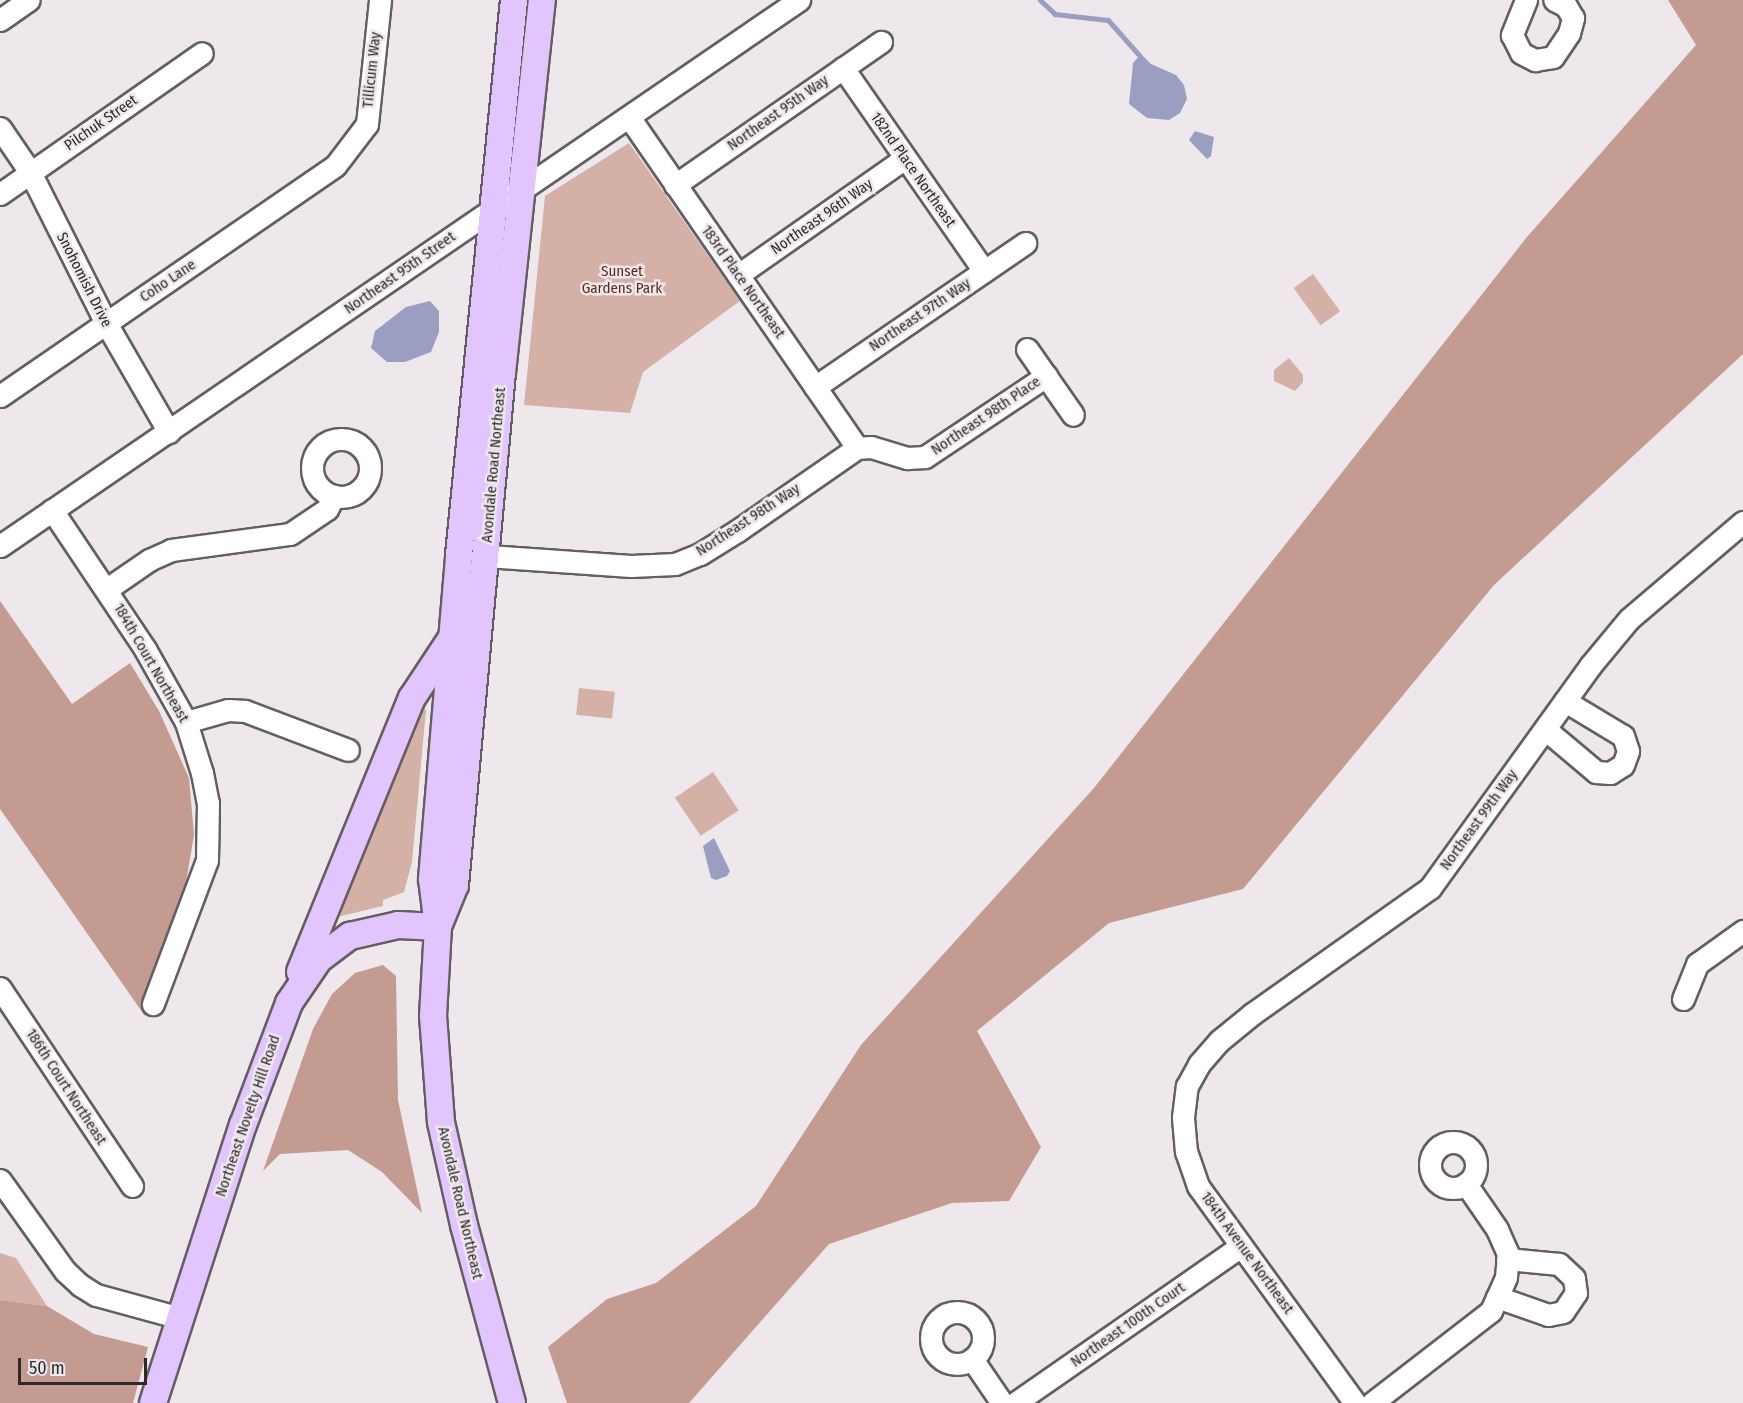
<!DOCTYPE html>
<style>
body{margin:0}
#map{position:relative;width:1743px;height:1403px;overflow:hidden;background:#eee7ec;font-family:"Fira Sans Condensed",sans-serif}
div>[style]{position:absolute}
.green>*{inset:0;background:#d4b0a7;transform-origin:0 0}
.forest>*{inset:0;background:#c39b91}
.water>*{inset:0;background:#9a9fc2}
.stream>*{height:5px;margin:-2.5px;padding:0 2.5px;transform-origin:2.5px;border-radius:2.5px;background:#9a9fc2}
.roads{filter:drop-shadow(2px 0 #645e62) drop-shadow(-2px 0 #645e62) drop-shadow(0 2px #645e62) drop-shadow(0 -2px #645e62)}
.minor>*{height:21px;margin:-10.5px;padding:0 10.5px;transform-origin:10.5px;border-radius:10.5px;background:#fff}
.minor>.ring{margin:-10.5px;padding:0;box-sizing:content-box;background:none;border:21px solid #fff;border-radius:50%}
.major>*{height:26px;margin:-13px;padding:0 13px;transform-origin:13px;border-radius:13px;background:#e2c5fd}
span{translate:-50% -50%;white-space:nowrap;text-align:center;line-height:1.15;-webkit-text-stroke:5px #eee7ec;paint-order:stroke}
.street-label{font-size:15px;color:#2d2a2c}
.park-label{font-size:15px;color:#5f2a1e}
.scale{position:absolute;left:18px;top:1358px;width:129px;height:27px;box-sizing:border-box;border:3px solid #2d2a2c;border-top:0;padding-left:8px;font-size:18px;line-height:21px;white-space:nowrap;color:#2d2a2c;-webkit-text-stroke:4px #eee7ec;paint-order:stroke}
</style>
<div id="map">
<div class="green">
<i style="clip-path:polygon(629px 143px,740px 301px,643px 372px,630px 413px,524px 405px,545px 196px)"></i>
<i style="left:1313px;top:274px;width:46px;height:24px;rotate:54deg"></i>
<i style="clip-path:polygon(1289px 358px,1303px 375px,1303px 382px,1295px 391px,1274px 381px,1274px 370px)"></i>
<i style="left:579px;top:688px;width:36px;height:27px;rotate:6deg"></i>
<i style="clip-path:polygon(423px 706px,426px 710px,412px 862px,404px 892px,383px 900px,383px 906px,337px 917px,331px 913px,418px 707px)"></i>
<i style="left:713px;top:772px;width:46px;height:46px;rotate:56deg"></i>
<i style="clip-path:polygon(0 1253px,16px 1258px,47px 1306px,0 1300px)"></i>
</div>
<div class="forest">
<i style="clip-path:polygon(1668px 0,1743px 0,1743px 354px,1494px 585px,1243px 889px,1109px 923px,977px 1031px,1041px 1147px,1009px 1201px,952px 1203px,829px 1244px,689px 1403px,567px 1403px,548px 1347px,607px 1299px,656px 1283px,756px 1206px,861px 1045px,1094px 788px,1527px 237px,1696px 45px)"></i>
<i style="clip-path:polygon(0 601px,72px 704px,130px 663px,159px 711px,189px 778px,194px 835px,185px 888px,145px 1016px,0 809px)"></i>
<i style="clip-path:polygon(383px 965px,396px 976px,398px 1100px,422px 1213px,382px 1172px,348px 1150px,280px 1154px,263px 1171px,313px 1029px,332px 994px,355px 973px)"></i>
<i style="clip-path:polygon(0 1300px,47px 1306px,94px 1334px,148px 1347px,133px 1403px,0 1403px)"></i>
</div>
<div class="water">
<i style="clip-path:polygon(1141px 54px,1151px 64px,1176px 75px,1184px 85px,1187px 99px,1180px 113px,1169px 120px,1147px 118px,1129px 104px,1133px 63px)"></i>
<i style="clip-path:polygon(1195px 131px,1214px 137px,1211px 156px,1207px 159px,1189px 140px)"></i>
<i style="clip-path:polygon(430px 301px,439px 311px,439px 332px,431px 352px,405px 362px,387px 362px,371px 348px,375px 331px,406px 307px)"></i>
<i style="clip-path:polygon(714px 838px,730px 871px,727px 876px,716px 880px,711px 878px,703px 846px)"></i>
</div>
<div class="stream">
<i style="left:1040px;top:0;width:21px;rotate:43deg"></i>
<i style="left:1055px;top:14px;width:53px;rotate:6.5deg"></i>
<i style="left:1108px;top:20px;width:47px;rotate:48.5deg"></i>
</div>
<div class="roads">
<div class="minor">
<i style="left:1526px;top:0;width:38px;rotate:112deg"></i>
<i style="left:1512px;top:35px;width:20px;rotate:63deg"></i>
<i style="left:1521px;top:53px;width:16px;rotate:27deg"></i>
<i style="left:1535px;top:60px;width:18px;rotate:-9deg"></i>
<i style="left:1553px;top:57px;width:29px;rotate:-56deg"></i>
<i style="left:1569px;top:33px;width:16px;rotate:-75deg"></i>
<i style="left:1573px;top:18px;width:14px;rotate:-120deg"></i>
<i style="left:1566px;top:6px;width:13px;rotate:-153deg"></i>
<i style="left:0;top:20px;width:35px;rotate:-35deg"></i>
<i style="left:843px;top:68px;width:247px;rotate:55.2deg"></i>
<i style="left:629px;top:117px;width:402px;rotate:55.4deg"></i>
<i style="left:0;top:128px;width:53px;rotate:55.7deg"></i>
<i style="left:30px;top:172px;width:169px;rotate:63.3deg"></i>
<i style="left:106px;top:323px;width:126px;rotate:60deg"></i>
<i style="left:675px;top:185px;width:251px;rotate:-34.8deg"></i>
<i style="left:0;top:194px;width:246px;rotate:-34.9deg"></i>
<i style="left:738px;top:275px;width:204px;rotate:-35deg"></i>
<i style="left:1027px;top:349px;width:80px;rotate:55.1deg"></i>
<i style="left:815px;top:387px;width:255px;rotate:-34.4deg"></i>
<i style="left:0;top:396px;width:406px;rotate:-34.5deg"></i>
<i style="left:335px;top:166px;width:53px;rotate:-52.7deg"></i>
<i style="left:367px;top:124px;width:125px;rotate:-84deg"></i>
<i class="ring" style="left:312px;top:439px;width:37px;height:37px"></i>
<i style="left:52px;top:510px;width:167px;rotate:56.2deg"></i>
<i style="left:145px;top:649px;width:84px;rotate:60.7deg"></i>
<i style="left:186px;top:722px;width:53px;rotate:72.6deg"></i>
<i style="left:202px;top:773px;width:31px;rotate:79deg"></i>
<i style="left:208px;top:803px;width:57px;rotate:91deg"></i>
<i style="left:207px;top:860px;width:154px;rotate:110.6deg"></i>
<i style="left:0;top:546px;width:968px;rotate:-34.35deg"></i>
<i style="left:487px;top:556px;width:144px;rotate:4deg"></i>
<i style="left:631px;top:566px;width:44px;rotate:-2.6deg"></i>
<i style="left:675px;top:564px;width:27px;rotate:-22deg"></i>
<i style="left:700px;top:554px;width:44px;rotate:-31.9deg"></i>
<i style="left:737px;top:531px;width:146px;rotate:-34.7deg"></i>
<i style="left:857px;top:448px;width:14px;rotate:-4deg"></i>
<i style="left:871px;top:447px;width:38px;rotate:17deg"></i>
<i style="left:907px;top:458px;width:18px;rotate:-3deg"></i>
<i style="left:925px;top:457px;width:146px;rotate:-33.8deg"></i>
<i style="left:107px;top:589px;width:51px;rotate:-34.6deg"></i>
<i style="left:149px;top:560px;width:24px;rotate:-24deg"></i>
<i style="left:171px;top:550px;width:120px;rotate:-7.7deg"></i>
<i style="left:290px;top:534px;width:45px;rotate:-34deg"></i>
<i style="left:327px;top:509px;width:15px;rotate:-62deg"></i>
<i style="left:186px;top:722px;width:44px;rotate:-15.9deg"></i>
<i style="left:228px;top:710px;width:17px;rotate:3deg"></i>
<i style="left:245px;top:711px;width:110px;rotate:20.7deg"></i>
<i style="left:1545px;top:729px;width:67px;rotate:40.1deg"></i>
<i style="left:1596px;top:772px;width:14px;rotate:4deg"></i>
<i style="left:1610px;top:773px;width:15px;rotate:-32deg"></i>
<i style="left:1623px;top:765px;width:15px;rotate:-70deg"></i>
<i style="left:1628px;top:751px;width:16px;rotate:-108deg"></i>
<i style="left:1623px;top:736px;width:68px;rotate:-148.9deg"></i>
<i style="left:0;top:988px;width:238px;rotate:56.3deg"></i>
<i style="left:1683px;top:999px;width:38px;rotate:-68deg"></i>
<i style="left:1697px;top:964px;width:57px;rotate:-35.7deg"></i>
<i class="ring" style="left:1430px;top:1142px;width:25px;height:25px"></i>
<i style="left:0;top:1180px;width:112px;rotate:54.5deg"></i>
<i style="left:65px;top:1271px;width:21px;rotate:43deg"></i>
<i style="left:80px;top:1285px;width:19px;rotate:32deg"></i>
<i style="left:96px;top:1295px;width:87px;rotate:15.3deg"></i>
<i style="left:1497px;top:1297px;width:54px;rotate:19.4deg"></i>
<i style="left:1548px;top:1315px;width:15px;rotate:-11deg"></i>
<i style="left:1563px;top:1312px;width:23px;rotate:-56deg"></i>
<i style="left:1576px;top:1293px;width:15px;rotate:-98deg"></i>
<i style="left:1574px;top:1278px;width:21px;rotate:-137deg"></i>
<i style="left:1559px;top:1264px;width:52px;rotate:-174.5deg"></i>
<i class="ring" style="left:931px;top:1312px;width:31px;height:31px"></i>
<i style="left:972px;top:1359px;width:53px;rotate:55.7deg"></i>
<i style="left:1015px;top:1403px;width:275px;rotate:-34.8deg"></i>
<i style="left:1355px;top:1403px;width:268px;rotate:-125.9deg"></i>
<i style="left:1198px;top:1186px;width:36px;rotate:-109deg"></i>
<i style="left:1186px;top:1152px;width:35px;rotate:-95deg"></i>
<i style="left:1183px;top:1117px;width:31px;rotate:-83deg"></i>
<i style="left:1187px;top:1086px;width:25px;rotate:-61deg"></i>
<i style="left:1199px;top:1064px;width:30px;rotate:-49deg"></i>
<i style="left:1219px;top:1041px;width:43px;rotate:-39.3deg"></i>
<i style="left:1252px;top:1014px;width:218px;rotate:-35.3deg"></i>
<i style="left:1430px;top:888px;width:274px;rotate:-54.2deg"></i>
<i style="left:1590px;top:666px;width:61px;rotate:-50.3deg"></i>
<i style="left:1629px;top:619px;width:150px;rotate:-40.4deg"></i>
<i style="left:1372px;top:1403px;width:150px;rotate:-37.7deg"></i>
<i style="left:1491px;top:1311px;width:37px;rotate:-66deg"></i>
<i style="left:1506px;top:1277px;width:23px;rotate:-85deg"></i>
<i style="left:1508px;top:1254px;width:27px;rotate:-114deg"></i>
<i style="left:1497px;top:1229px;width:55px;rotate:-124.6deg"></i>
</div>
<div class="major">
<i style="left:439px;top:924px;width:42px;rotate:-67.7deg"></i>
<i style="left:455px;top:885px;width:514px;rotate:-84.76deg"></i>
<i style="left:502px;top:373px;width:375px;rotate:-83.9deg"></i>
<i style="left:300px;top:972px;width:296px;rotate:-67.8deg"></i>
<i style="left:412px;top:698px;width:74px;rotate:-56.5deg"></i>
<i style="left:153px;top:1403px;width:292px;rotate:-72.1deg"></i>
<i style="left:243px;top:1125px;width:130px;rotate:-69.3deg"></i>
<i style="left:289px;top:1003px;width:53px;rotate:-55.7deg"></i>
<i style="left:319px;top:959px;width:39px;rotate:-37deg"></i>
<i style="left:350px;top:936px;width:49px;rotate:-12.9deg"></i>
<i style="left:398px;top:925px;width:40px;rotate:2.9deg"></i>
<i style="left:512px;top:1403px;width:184px;rotate:-105.1deg"></i>
<i style="left:464px;top:1225px;width:106px;rotate:-102.6deg"></i>
<i style="left:441px;top:1122px;width:106px;rotate:-94.3deg"></i>
<i style="left:433px;top:1016px;width:89px;rotate:-86.8deg"></i>
<i style="left:438px;top:927px;width:48px;rotate:-97.1deg"></i>
<i style="left:432px;top:879px;width:325px;rotate:-85.2deg"></i>
<i style="left:459px;top:555px;width:558px;rotate:-84.34deg"></i>
</div>
</div>
<div class="street-label">
<span style="left:372px;top:70px;rotate:-84deg">Tillicum Way</span>
<span style="left:778px;top:113px;rotate:-35deg">Northeast 95th Way</span>
<span style="left:101px;top:123px;rotate:-35deg">Pilchuk Street</span>
<span style="left:913px;top:170px;rotate:55deg">182nd Place Northeast</span>
<span style="left:822px;top:217px;rotate:-35deg">Northeast 96th Way</span>
<span style="left:400px;top:273px;rotate:-35deg">Northeast 95th Street</span>
<span style="left:84px;top:280px;rotate:63deg">Snohomish Drive</span>
<span style="left:168px;top:281px;rotate:-34deg">Coho Lane</span>
<span style="left:743px;top:282px;rotate:55deg">183rd Place Northeast</span>
<span style="left:920px;top:315px;rotate:-34deg">Northeast 97th Way</span>
<span style="left:986px;top:416px;rotate:-34deg">Northeast 98th Place</span>
<span style="left:494px;top:465px;rotate:-85deg">Avondale Road Northeast</span>
<span style="left:748px;top:520px;rotate:-33deg">Northeast 98th Way</span>
<span style="left:151px;top:663px;rotate:60deg">184th Court Northeast</span>
<span style="left:1479px;top:820px;rotate:-54deg">Northeast 99th Way</span>
<span style="left:66px;top:1087px;rotate:57deg">186th Court Northeast</span>
<span style="left:248px;top:1116px;rotate:-71deg">Northeast Novelty Hill Road</span>
<span style="left:460px;top:1203px;rotate:77deg">Avondale Road Northeast</span>
<span style="left:1247px;top:1253px;rotate:54deg">184th Avenue Northeast</span>
<span style="left:1128px;top:1325px;rotate:-35deg">Northeast 100th Court</span>
</div>
<div class="park-label">
<span style="left:622px;top:280px">Sunset<br>Gardens Park</span>
</div>
<div class="scale">50 m</div>
</div>
